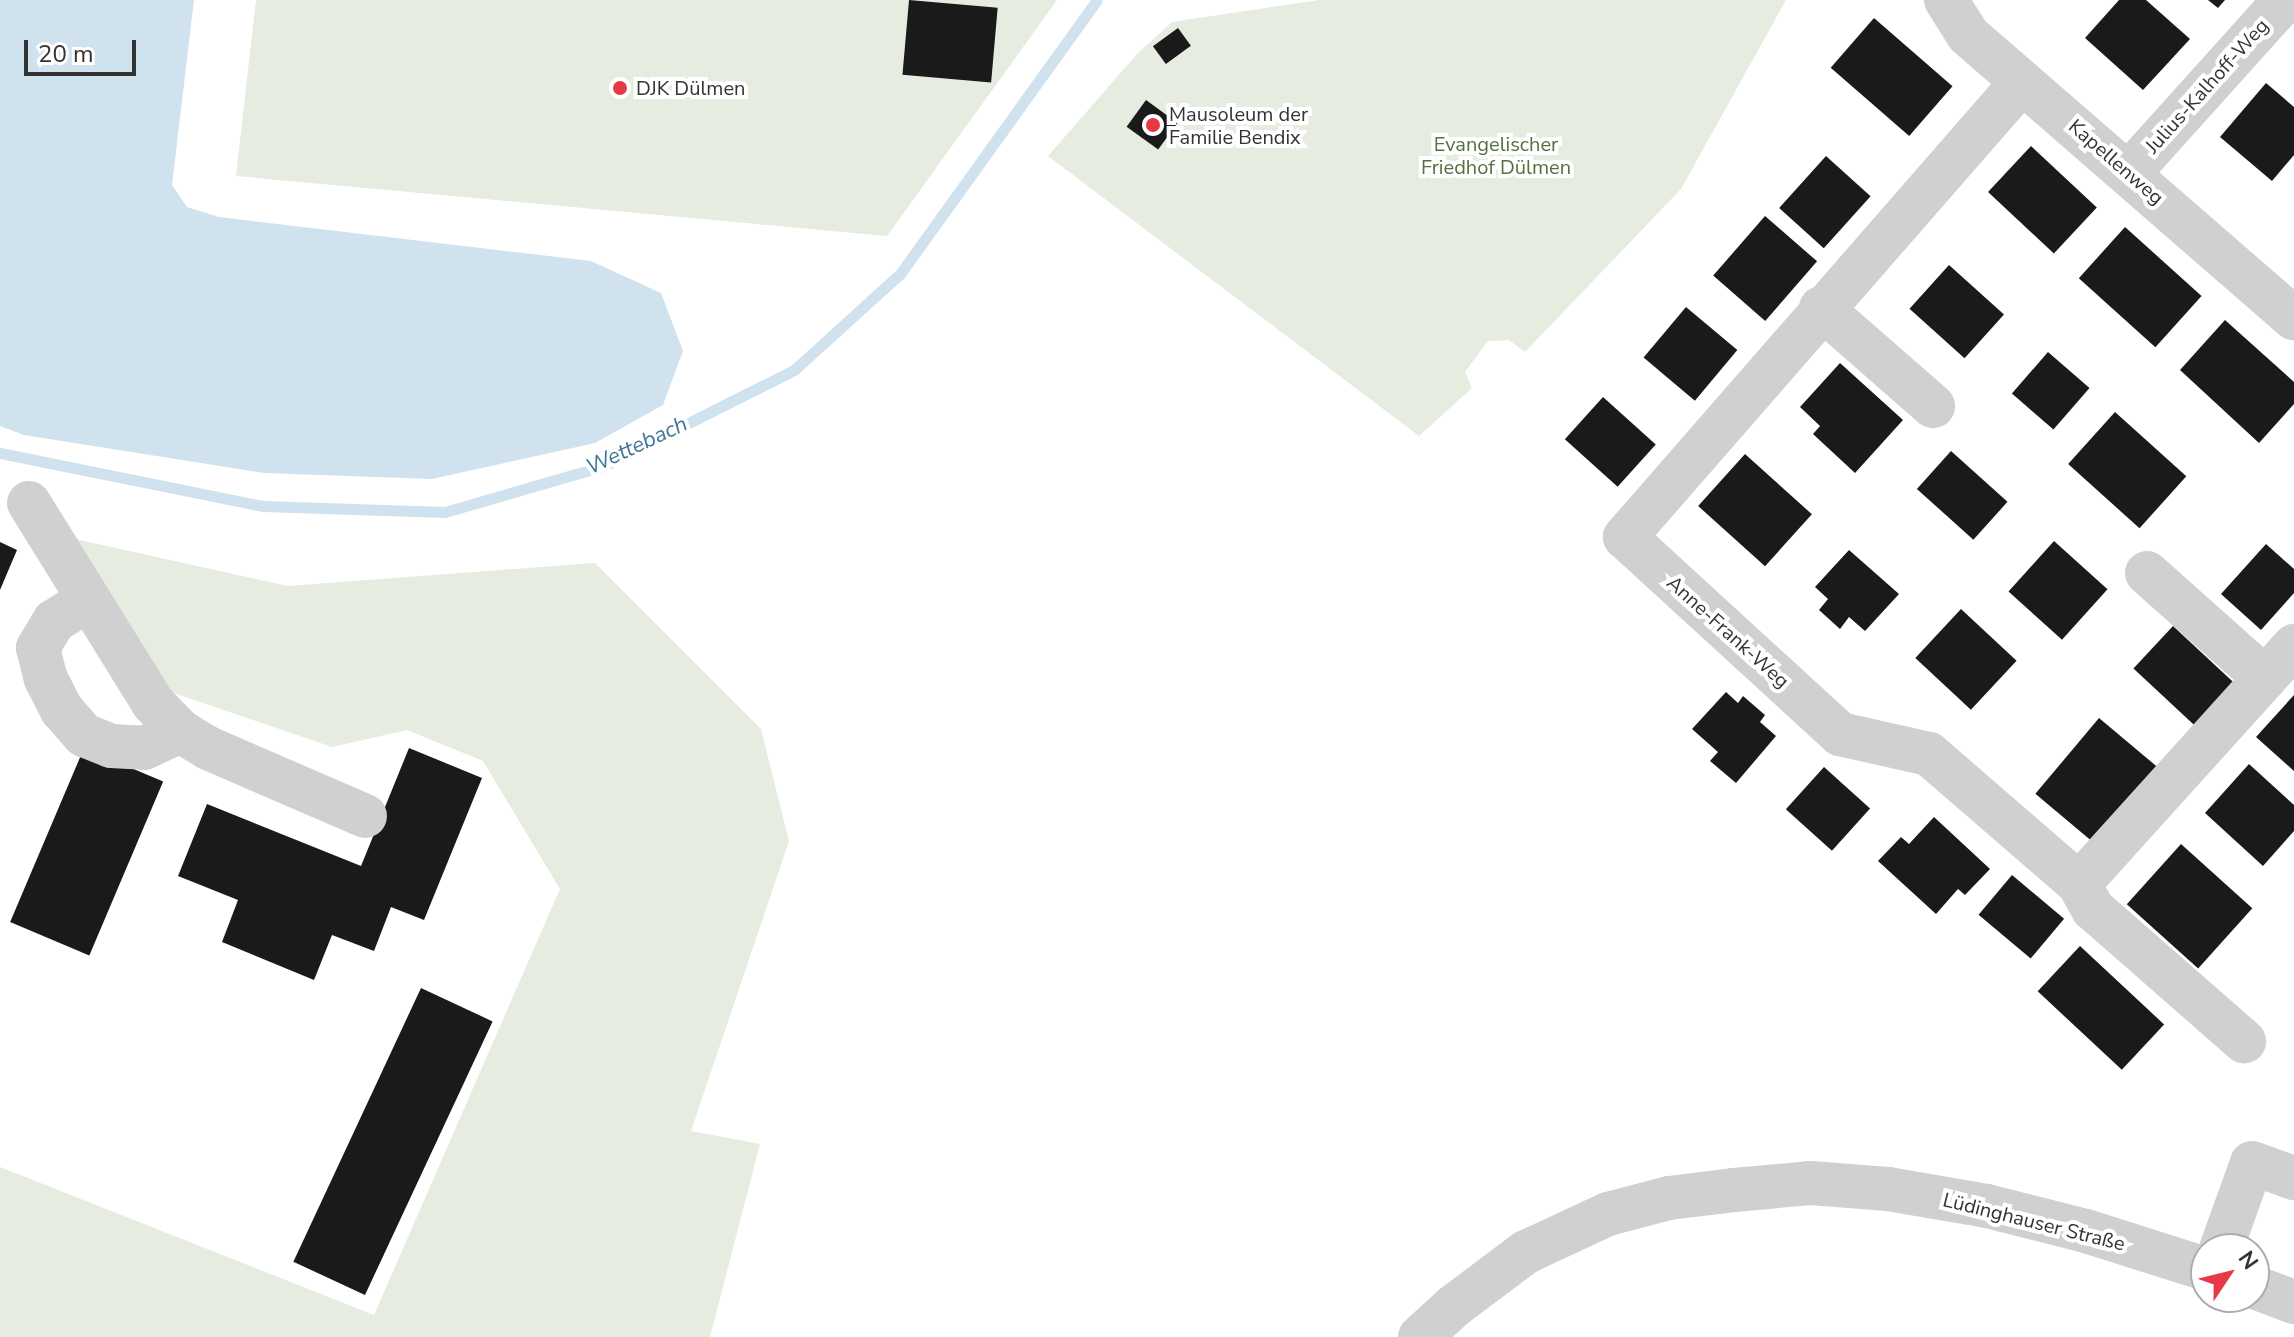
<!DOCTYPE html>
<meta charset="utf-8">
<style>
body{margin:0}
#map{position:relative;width:2294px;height:1337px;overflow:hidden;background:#fff;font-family:"Nunito Sans",sans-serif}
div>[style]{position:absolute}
.green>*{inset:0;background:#e6ecdf}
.water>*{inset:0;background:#cfe2ee}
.stream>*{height:11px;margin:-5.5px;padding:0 5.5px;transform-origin:5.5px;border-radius:5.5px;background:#cfe2ee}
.building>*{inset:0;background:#1a1a1a;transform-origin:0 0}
.minor>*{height:44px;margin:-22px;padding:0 22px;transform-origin:22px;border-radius:22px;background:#d0d0d0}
.dots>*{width:22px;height:22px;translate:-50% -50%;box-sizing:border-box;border:4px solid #fff;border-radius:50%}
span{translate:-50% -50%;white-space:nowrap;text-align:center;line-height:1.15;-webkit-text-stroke:8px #fff;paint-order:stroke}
.street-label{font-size:20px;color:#333}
.poi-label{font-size:20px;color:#333}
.left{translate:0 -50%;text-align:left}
.park-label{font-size:20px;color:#56703f}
.water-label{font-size:22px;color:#3f7597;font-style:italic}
.north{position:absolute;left:2190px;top:1233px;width:80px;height:80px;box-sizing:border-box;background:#fff;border:2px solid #adadad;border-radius:50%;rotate:55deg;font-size:22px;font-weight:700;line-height:32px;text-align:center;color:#333}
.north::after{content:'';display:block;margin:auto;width:28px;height:36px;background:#e63946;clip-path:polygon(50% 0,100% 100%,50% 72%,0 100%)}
.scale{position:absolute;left:24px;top:40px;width:112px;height:36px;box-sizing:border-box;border:4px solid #333;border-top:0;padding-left:10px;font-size:24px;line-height:28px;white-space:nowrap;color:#333;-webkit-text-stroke:6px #fff;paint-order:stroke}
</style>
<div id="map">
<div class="green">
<i style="clip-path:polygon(256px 0,1057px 0,887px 236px,236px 176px)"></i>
<i style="clip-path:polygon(1319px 0,1786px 0,1681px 189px,1525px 352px,1509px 340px,1488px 341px,1465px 372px,1472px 388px,1419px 436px,1048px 156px,1138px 53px,1172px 22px)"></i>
<i style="clip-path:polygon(75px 539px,288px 586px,595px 563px,761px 729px,789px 841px,691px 1131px,760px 1144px,710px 1337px,0 1337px,0 1167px,374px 1315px,560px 889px,483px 761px,407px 730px,332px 747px,168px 691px)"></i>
</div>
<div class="water">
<i style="clip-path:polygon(0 0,194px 0,172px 185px,187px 207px,219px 217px,591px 261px,661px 293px,683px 351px,663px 405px,595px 443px,432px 479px,264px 473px,24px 435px,0 426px)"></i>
</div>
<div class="stream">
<i style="left:0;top:453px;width:268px;rotate:11.4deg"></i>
<i style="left:263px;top:506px;width:182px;rotate:1.9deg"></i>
<i style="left:445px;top:512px;width:165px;rotate:-16.2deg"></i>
<i style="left:603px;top:466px;width:214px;rotate:-26.7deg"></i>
<i style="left:794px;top:370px;width:143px;rotate:-42.2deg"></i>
<i style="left:900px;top:274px;width:337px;rotate:-54.3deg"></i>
</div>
<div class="building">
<i style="left:909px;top:0;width:89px;height:75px;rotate:5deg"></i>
<i style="clip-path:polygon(2119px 0,2146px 0,2190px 39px,2143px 90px,2085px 38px)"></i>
<i style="clip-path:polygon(2208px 0,2225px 0,2218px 8px)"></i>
<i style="left:1874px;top:18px;width:104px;height:66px;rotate:41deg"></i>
<i style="left:1178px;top:28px;width:22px;height:31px;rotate:54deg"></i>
<i style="clip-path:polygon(2266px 83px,2294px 107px,2294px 155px,2272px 181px,2220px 137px)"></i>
<i style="left:1146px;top:100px;width:39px;height:33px;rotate:36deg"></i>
<i style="left:2031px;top:146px;width:90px;height:63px;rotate:43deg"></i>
<i style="left:1826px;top:156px;width:60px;height:70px;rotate:42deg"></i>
<i style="left:1765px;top:216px;width:69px;height:79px;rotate:41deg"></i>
<i style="left:2125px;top:227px;width:103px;height:69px;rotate:42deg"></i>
<i style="left:1949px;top:265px;width:74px;height:59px;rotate:42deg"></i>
<i style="left:1686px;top:307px;width:67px;height:66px;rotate:40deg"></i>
<i style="clip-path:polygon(2225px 320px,2294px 382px,2294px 404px,2259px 443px,2180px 370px)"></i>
<i style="left:2048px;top:352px;width:55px;height:55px;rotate:41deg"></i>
<i style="clip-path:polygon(1840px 363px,1903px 420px,1855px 473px,1813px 434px,1820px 426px,1800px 407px)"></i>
<i style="left:1603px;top:397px;width:71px;height:57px;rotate:42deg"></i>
<i style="left:2115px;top:412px;width:96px;height:70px;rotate:42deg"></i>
<i style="left:1951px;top:451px;width:76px;height:51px;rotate:42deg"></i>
<i style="left:1745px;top:454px;width:90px;height:70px;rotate:42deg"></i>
<i style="left:2054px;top:541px;width:72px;height:68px;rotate:42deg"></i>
<i style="clip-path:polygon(0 542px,17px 550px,0 590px)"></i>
<i style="clip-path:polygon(2266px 544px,2294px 569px,2294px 593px,2261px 630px,2221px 594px)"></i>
<i style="clip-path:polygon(1849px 550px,1899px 594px,1865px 631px,1849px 617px,1840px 629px,1819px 610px,1828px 599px,1815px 587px)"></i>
<i style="left:1961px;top:609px;width:76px;height:67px;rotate:43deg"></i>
<i style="left:2173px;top:626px;width:83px;height:58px;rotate:43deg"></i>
<i style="clip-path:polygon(1726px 692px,1738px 703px,1743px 696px,1765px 715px,1760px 722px,1776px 736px,1736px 783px,1710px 761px,1718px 752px,1692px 729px)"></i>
<i style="clip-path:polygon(2294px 695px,2294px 771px,2256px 737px)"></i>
<i style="left:2099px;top:718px;width:75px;height:99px;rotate:40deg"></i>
<i style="left:84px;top:748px;width:86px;height:189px;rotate:23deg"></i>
<i style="clip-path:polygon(409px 748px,482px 778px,424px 920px,391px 907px,374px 951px,332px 935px,314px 980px,222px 942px,238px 900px,178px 876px,207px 804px,361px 866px)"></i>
<i style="clip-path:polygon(2249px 764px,2294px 805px,2294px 831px,2263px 866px,2205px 813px)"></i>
<i style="left:1824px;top:767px;width:62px;height:57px;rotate:42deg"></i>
<i style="clip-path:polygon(1934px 817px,1990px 869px,1965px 895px,1958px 889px,1936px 914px,1878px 861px,1901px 837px,1909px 844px)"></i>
<i style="left:2181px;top:844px;width:96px;height:81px;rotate:42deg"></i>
<i style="left:2012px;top:875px;width:68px;height:52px;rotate:40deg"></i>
<i style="left:2080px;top:946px;width:115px;height:62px;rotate:43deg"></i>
<i style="left:421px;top:988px;width:79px;height:302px;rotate:25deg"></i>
</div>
<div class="minor">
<i style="left:1946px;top:0;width:41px;rotate:57.8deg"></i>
<i style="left:1968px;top:35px;width:432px;rotate:41deg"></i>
<i style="left:2022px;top:82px;width:604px;rotate:131.11deg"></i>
<i style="left:1625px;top:537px;width:292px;rotate:42.5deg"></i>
<i style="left:1840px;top:734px;width:91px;rotate:12.7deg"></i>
<i style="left:1929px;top:754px;width:198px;rotate:40.9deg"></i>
<i style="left:2079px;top:884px;width:321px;rotate:-47.9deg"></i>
<i style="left:2129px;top:173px;width:233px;rotate:-48deg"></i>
<i style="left:1821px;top:308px;width:149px;rotate:41.2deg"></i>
<i style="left:29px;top:503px;width:235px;rotate:58.2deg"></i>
<i style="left:153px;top:703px;width:39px;rotate:46deg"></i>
<i style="left:180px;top:731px;width:33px;rotate:31deg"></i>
<i style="left:208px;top:748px;width:171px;rotate:23.4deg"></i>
<i style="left:2147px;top:573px;width:158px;rotate:41.7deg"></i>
<i style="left:88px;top:600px;width:40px;rotate:148deg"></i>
<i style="left:54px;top:621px;width:31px;rotate:121deg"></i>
<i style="left:38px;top:648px;width:32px;rotate:76deg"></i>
<i style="left:46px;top:679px;width:35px;rotate:63deg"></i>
<i style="left:62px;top:710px;width:33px;rotate:49deg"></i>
<i style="left:84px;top:735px;width:29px;rotate:22deg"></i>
<i style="left:111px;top:746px;width:33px;rotate:3deg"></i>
<i style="left:144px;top:748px;width:40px;rotate:-25deg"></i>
<i style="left:2079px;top:884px;width:29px;rotate:61deg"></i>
<i style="left:2093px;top:909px;width:201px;rotate:41.2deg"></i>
<i style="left:2221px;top:1249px;width:91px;rotate:-70.2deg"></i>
<i style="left:2252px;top:1163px;width:45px;rotate:19.7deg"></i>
<i style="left:2254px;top:1287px;width:43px;rotate:20.6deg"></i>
<i style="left:1420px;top:1337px;width:46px;rotate:-42.4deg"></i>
<i style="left:1454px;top:1306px;width:90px;rotate:-36.9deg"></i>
<i style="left:1526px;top:1252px;width:90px;rotate:-24.9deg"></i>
<i style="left:1608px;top:1214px;width:63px;rotate:-14.7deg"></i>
<i style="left:1669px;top:1198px;width:65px;rotate:-7deg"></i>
<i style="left:1734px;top:1190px;width:77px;rotate:-5.2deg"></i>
<i style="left:1811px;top:1183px;width:77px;rotate:4.5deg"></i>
<i style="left:1888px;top:1189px;width:100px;rotate:9.7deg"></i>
<i style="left:1987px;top:1206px;width:102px;rotate:14.2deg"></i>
<i style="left:2086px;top:1231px;width:126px;rotate:17.6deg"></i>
</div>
<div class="dots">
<i style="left:620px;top:88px;background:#e63946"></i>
<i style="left:1153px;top:125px;background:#e63946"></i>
</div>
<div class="street-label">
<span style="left:2207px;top:86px;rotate:-48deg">Julius-Kalhoff-Weg</span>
<span style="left:2116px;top:162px;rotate:41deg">Kapellenweg</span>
<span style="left:1728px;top:632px;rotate:42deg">Anne-Frank-Weg</span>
<span style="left:2034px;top:1222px;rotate:14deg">Lüdinghauser Straße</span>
</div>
<div class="poi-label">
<span class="left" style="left:636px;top:88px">DJK Dülmen</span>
<span class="left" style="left:1169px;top:126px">Mausoleum der<br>Familie Bendix</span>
</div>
<div class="park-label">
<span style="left:1496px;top:156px">Evangelischer<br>Friedhof Dülmen</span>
</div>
<div class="water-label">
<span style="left:637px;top:446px;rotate:-25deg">Wettebach</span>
</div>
<div class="north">N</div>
<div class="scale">20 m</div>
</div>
